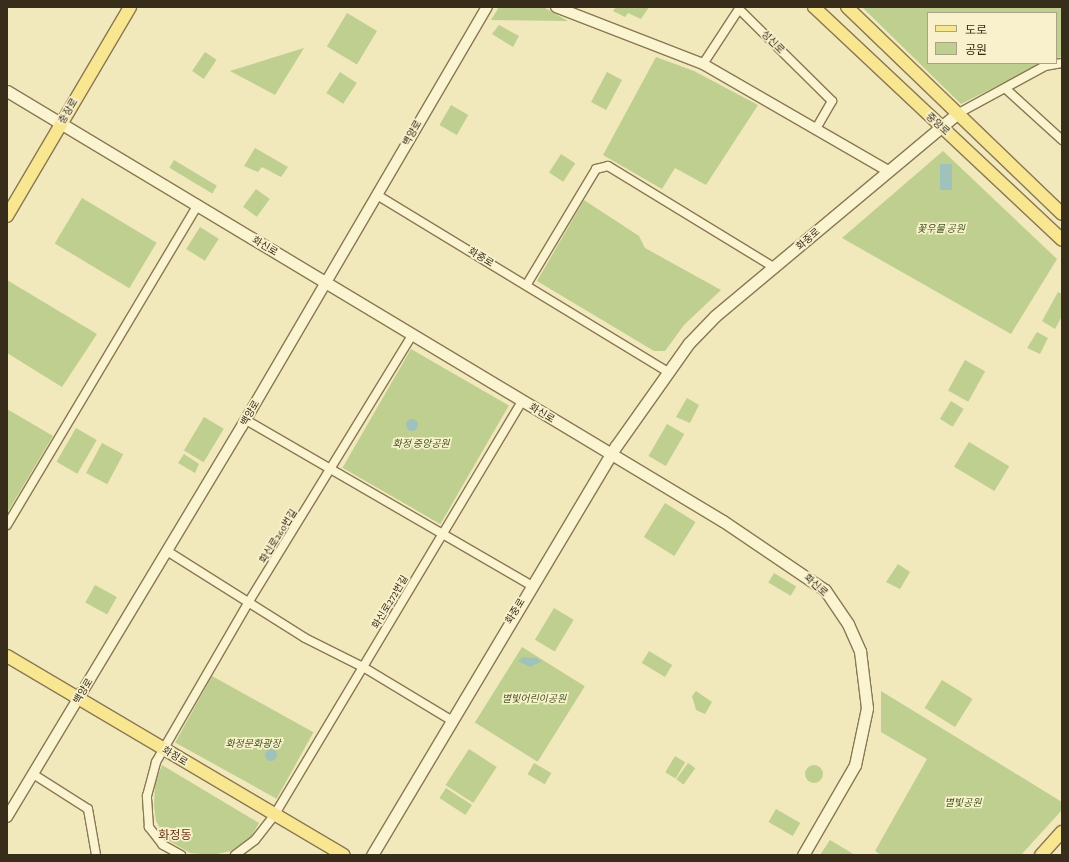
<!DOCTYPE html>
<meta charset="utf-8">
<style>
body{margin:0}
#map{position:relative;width:1069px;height:862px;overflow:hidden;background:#f1e8bc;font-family:"Crimson Pro","Noto Sans KR",serif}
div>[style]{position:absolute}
.green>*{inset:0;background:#bfcf90;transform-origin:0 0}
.round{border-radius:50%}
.water>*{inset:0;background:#a0c2bc;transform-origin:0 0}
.roads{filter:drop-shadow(1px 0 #8a7854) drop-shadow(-1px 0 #8a7854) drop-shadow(0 1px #8a7854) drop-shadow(0 -1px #8a7854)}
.minor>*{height:8px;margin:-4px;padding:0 4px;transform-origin:4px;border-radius:4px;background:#fbf4d0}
.tertiary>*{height:10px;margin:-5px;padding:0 5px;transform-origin:5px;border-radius:5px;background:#fbf4d0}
.secondary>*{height:11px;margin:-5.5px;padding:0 5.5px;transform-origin:5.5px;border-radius:5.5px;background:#fbf4d0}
.primary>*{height:12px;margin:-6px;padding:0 6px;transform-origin:6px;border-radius:6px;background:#f8e690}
span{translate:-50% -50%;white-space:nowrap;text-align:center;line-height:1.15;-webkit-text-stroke:3.5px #f8f1cc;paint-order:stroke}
.street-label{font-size:10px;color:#382d1a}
.park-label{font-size:10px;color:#41561f;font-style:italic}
.quarter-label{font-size:12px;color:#683216}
.frame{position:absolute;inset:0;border:8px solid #382d1a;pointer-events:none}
.legend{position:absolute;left:927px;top:12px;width:130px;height:52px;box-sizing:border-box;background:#f8f1cc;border:1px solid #aba385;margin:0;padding:5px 7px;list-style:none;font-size:12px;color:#382d1a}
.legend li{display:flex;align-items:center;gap:8px;height:20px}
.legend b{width:20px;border:1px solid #aba385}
</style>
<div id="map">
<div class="green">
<i style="clip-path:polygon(499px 7px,543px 7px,568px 21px,491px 20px)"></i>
<i style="clip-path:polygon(616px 7px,649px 7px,641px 19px,628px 13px,625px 17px,613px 11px)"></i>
<i style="clip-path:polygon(862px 7px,1062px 7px,1062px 57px,1056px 58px,1056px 13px,928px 13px,928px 63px,1043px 63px,961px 104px)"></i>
<i style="left:347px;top:13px;width:35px;height:39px;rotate:31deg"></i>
<i style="clip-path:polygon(499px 25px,519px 36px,513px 47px,492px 34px)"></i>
<i style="clip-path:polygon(304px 48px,275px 95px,230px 71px)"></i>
<i style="left:205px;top:52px;width:14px;height:23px;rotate:34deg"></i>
<i style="clip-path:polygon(656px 57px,694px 71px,758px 105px,706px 185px,675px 168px,662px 189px,603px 155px)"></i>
<i style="left:340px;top:72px;width:20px;height:25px;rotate:33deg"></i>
<i style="left:607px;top:72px;width:17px;height:34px;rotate:28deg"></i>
<i style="left:451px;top:105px;width:20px;height:23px;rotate:30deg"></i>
<i style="clip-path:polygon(255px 148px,288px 167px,281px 177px,262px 167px,258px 172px,244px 166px)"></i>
<i style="clip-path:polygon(943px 151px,1057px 259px,1011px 334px,842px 238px)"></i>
<i style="left:561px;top:154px;width:17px;height:22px;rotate:33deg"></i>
<i style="left:174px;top:160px;width:50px;height:9px;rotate:31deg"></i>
<i style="left:256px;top:189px;width:17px;height:22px;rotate:36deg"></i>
<i style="left:82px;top:198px;width:87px;height:53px;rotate:31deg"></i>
<i style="clip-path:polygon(584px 200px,639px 236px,645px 248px,721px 290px,684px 325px,665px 351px,654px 351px,537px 281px)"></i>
<i style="left:200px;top:227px;width:22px;height:26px;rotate:32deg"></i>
<i style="clip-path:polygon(7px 280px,97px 334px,62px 387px,7px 353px)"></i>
<i style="clip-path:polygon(1058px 292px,1062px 294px,1062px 316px,1055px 329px,1042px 321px)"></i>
<i style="clip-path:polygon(1037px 332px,1048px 338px,1040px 354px,1027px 348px)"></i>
<i style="left:411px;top:349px;width:113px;height:137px;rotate:30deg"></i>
<i style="left:965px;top:360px;width:23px;height:35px;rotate:29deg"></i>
<i style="clip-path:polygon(687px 398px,699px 405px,690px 423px,676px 417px)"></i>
<i style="left:951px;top:401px;width:15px;height:21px;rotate:32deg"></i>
<i style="clip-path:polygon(7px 409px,53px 436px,7px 513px)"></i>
<i style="left:204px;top:417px;width:23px;height:39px;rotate:31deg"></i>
<i style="left:667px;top:424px;width:20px;height:37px;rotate:30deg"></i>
<i style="left:76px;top:428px;width:24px;height:39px;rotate:30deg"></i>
<i style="left:969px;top:442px;width:47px;height:29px;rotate:31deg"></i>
<i style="left:102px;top:443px;width:24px;height:34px;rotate:28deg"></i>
<i style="clip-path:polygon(184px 454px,199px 464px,195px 473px,178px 463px)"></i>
<i style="left:665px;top:503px;width:36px;height:40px;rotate:32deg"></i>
<i style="clip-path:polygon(898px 564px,910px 572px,900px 589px,886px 582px)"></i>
<i style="left:774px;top:573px;width:26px;height:11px;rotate:31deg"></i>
<i style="left:95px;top:585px;width:25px;height:20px;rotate:29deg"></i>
<i style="left:554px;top:608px;width:23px;height:37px;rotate:31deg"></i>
<i style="left:522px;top:647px;width:74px;height:89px;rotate:32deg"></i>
<i style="left:649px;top:651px;width:27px;height:14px;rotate:31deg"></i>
<i style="left:212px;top:676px;width:116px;height:76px;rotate:29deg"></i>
<i style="left:942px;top:680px;width:36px;height:33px;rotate:32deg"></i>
<i style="clip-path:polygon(696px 691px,712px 702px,705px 714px,696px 710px,692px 696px)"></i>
<i style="clip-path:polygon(881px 691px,1062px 802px,1062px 810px,1021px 855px,881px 855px,875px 851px,927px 759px,881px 732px)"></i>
<i style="left:469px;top:749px;width:33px;height:43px;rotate:33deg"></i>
<i style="left:675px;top:756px;width:12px;height:19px;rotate:31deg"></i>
<i style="left:534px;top:763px;width:20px;height:13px;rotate:30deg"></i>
<i style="left:688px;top:763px;width:9px;height:20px;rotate:36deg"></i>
<i style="clip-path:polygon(162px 765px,259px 823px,251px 837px,231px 851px,212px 855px,190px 853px,166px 839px,156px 821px,154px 806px,155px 783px)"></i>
<i class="round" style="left:805px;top:765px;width:18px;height:18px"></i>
<i style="left:446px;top:788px;width:31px;height:12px;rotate:33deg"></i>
<i style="left:776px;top:809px;width:28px;height:15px;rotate:30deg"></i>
<i style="clip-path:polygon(830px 840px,855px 855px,820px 855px)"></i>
</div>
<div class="water">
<i style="left:940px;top:164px;width:12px;height:26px"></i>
<i class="round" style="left:406px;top:419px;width:12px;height:12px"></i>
<i style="clip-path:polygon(523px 657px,536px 658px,542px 661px,530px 667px,518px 661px)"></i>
<i class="round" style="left:265px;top:749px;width:12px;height:12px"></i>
</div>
<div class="roads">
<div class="minor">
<i style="left:703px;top:64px;width:66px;rotate:-56.8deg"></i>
<i style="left:739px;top:9px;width:131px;rotate:44.7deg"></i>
<i style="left:832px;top:101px;width:30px;rotate:120deg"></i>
<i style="left:1006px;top:89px;width:76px;rotate:42.3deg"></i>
<i style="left:957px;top:114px;width:100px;rotate:-28.6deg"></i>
<i style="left:1045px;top:66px;width:17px;rotate:-10deg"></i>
<i style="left:377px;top:195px;width:339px;rotate:31.3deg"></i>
<i style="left:527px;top:284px;width:134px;rotate:-59deg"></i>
<i style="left:596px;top:169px;width:12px;rotate:-14deg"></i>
<i style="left:608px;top:166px;width:196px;rotate:31.4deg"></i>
<i style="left:246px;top:420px;width:329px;rotate:30.1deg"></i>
<i style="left:7px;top:525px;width:373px;rotate:-59.2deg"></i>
<i style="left:167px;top:551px;width:163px;rotate:32.2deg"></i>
<i style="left:305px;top:638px;width:65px;rotate:26.6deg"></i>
<i style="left:363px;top:667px;width:103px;rotate:31.1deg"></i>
<i style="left:33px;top:774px;width:65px;rotate:32.5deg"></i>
<i style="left:88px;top:809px;width:47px;rotate:80.1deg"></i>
<i style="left:181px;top:855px;width:21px;rotate:-151deg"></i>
<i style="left:163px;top:845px;width:23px;rotate:-128deg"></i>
<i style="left:149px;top:827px;width:31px;rotate:-94deg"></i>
<i style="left:147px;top:796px;width:35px;rotate:-75deg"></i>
<i style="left:156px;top:762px;width:184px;rotate:-59.9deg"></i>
<i style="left:248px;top:603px;width:314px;rotate:-58.5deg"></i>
<i style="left:235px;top:855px;width:25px;rotate:-37deg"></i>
<i style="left:255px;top:840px;width:33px;rotate:-52deg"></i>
<i style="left:275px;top:814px;width:481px;rotate:-59.1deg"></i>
</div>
<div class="tertiary">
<i style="left:556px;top:7px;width:158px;rotate:21.2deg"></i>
<i style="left:703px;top:64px;width:214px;rotate:30deg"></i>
<i style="left:7px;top:817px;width:456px;rotate:-59deg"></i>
<i style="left:242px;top:426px;width:485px;rotate:-59.7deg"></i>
</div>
<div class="secondary">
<i style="left:7px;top:91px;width:835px;rotate:30.99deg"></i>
<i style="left:723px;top:521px;width:123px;rotate:34.1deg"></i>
<i style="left:825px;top:590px;width:41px;rotate:55.9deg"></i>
<i style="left:848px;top:624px;width:30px;rotate:66deg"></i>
<i style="left:860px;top:651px;width:57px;rotate:83deg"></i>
<i style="left:867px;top:708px;width:58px;rotate:101.9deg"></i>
<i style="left:855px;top:765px;width:104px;rotate:120deg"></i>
<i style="left:372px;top:855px;width:476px;rotate:-59.2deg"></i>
<i style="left:616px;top:446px;width:126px;rotate:-54.7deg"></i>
<i style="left:689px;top:343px;width:37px;rotate:-46deg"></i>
<i style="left:715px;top:316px;width:315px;rotate:-39.9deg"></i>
</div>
<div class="primary">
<i style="left:814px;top:7px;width:340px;rotate:43.2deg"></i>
<i style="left:847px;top:7px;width:298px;rotate:43.9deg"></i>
<i style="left:7px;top:216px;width:243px;rotate:-59.5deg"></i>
<i style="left:7px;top:656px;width:391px;rotate:30.6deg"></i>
<i style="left:1041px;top:855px;width:31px;rotate:-48deg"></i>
</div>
</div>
<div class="street-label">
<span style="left:773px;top:42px;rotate:45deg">성신로</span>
<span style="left:68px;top:111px;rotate:-59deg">충장로</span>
<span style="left:938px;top:124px;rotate:42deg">중앙로</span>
<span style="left:412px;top:133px;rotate:-60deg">백양로</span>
<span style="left:808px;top:239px;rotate:-41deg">화중로</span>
<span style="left:265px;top:246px;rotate:31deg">화신로</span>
<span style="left:481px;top:257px;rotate:31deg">화중로</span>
<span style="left:250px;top:413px;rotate:-60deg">백양로</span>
<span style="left:542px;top:413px;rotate:31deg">화신로</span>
<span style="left:278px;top:536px;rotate:-58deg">화신로260번길</span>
<span style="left:816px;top:585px;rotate:42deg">화신로</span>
<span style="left:390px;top:602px;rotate:-59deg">화신로272번길</span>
<span style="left:515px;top:611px;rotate:-58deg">화중로</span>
<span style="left:83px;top:691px;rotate:-59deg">백양로</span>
<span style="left:175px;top:756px;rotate:31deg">화정로</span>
</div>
<div class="park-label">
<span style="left:941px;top:229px">꽃우물 공원</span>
<span style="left:421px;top:444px">화정 중앙공원</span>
<span style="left:534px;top:699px">별빛어린이공원</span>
<span style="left:253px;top:744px">화정문화광장</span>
<span style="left:963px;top:803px">별빛공원</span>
</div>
<div class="quarter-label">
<span style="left:175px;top:836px">화정동</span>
</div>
<div class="frame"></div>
<ul class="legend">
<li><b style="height:5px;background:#f8e690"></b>도로</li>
<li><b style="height:11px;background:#bfcf90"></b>공원</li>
</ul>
</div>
